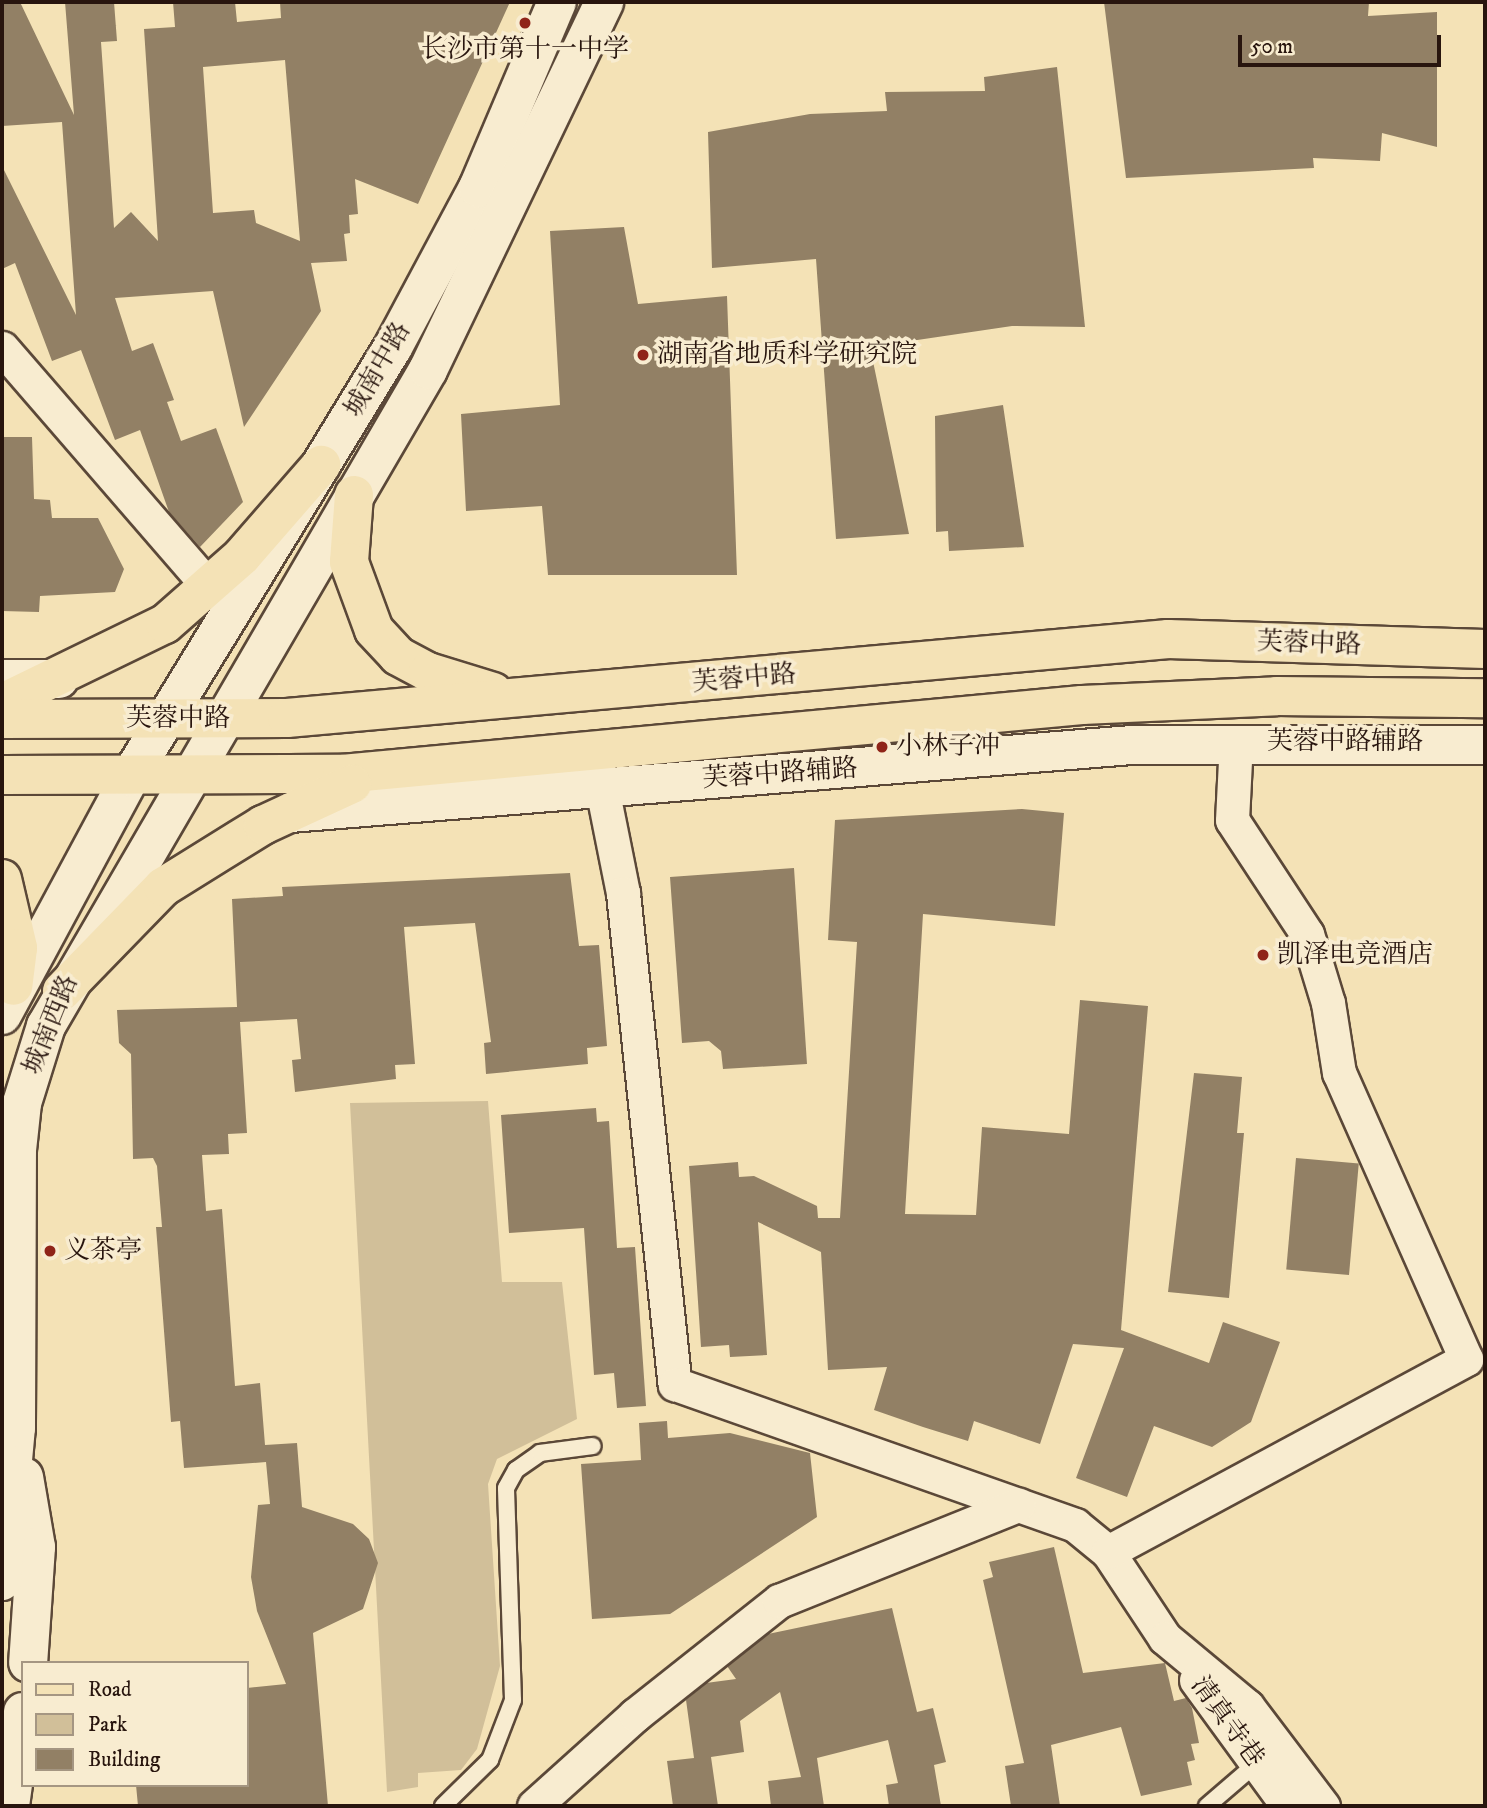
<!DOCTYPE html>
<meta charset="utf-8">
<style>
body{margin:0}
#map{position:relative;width:1487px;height:1808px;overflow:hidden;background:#f4e2b6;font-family:"IM FELL DW Pica","Noto Serif SC",serif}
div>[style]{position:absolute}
.green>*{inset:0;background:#d1bf99}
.building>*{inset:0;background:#928065;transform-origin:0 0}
.roads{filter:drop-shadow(2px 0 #5b4838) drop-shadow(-2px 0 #5b4838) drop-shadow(0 2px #5b4838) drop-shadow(0 -2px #5b4838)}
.service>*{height:16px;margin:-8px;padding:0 8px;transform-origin:8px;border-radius:8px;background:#f8ecd0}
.minor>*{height:33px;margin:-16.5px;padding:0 16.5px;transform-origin:16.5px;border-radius:16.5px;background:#f8ecd0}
.tertiary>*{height:38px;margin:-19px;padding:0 19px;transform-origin:19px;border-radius:19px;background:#f8ecd0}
.secondary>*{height:38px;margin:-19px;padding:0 19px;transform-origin:19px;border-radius:19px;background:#f8ecd0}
.primary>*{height:38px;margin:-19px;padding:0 19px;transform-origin:19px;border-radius:19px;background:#f4e2b6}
.dots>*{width:19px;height:19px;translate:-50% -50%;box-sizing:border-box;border:4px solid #f8ecd0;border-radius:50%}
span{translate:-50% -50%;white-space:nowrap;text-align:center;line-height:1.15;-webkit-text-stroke:7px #f8ecd0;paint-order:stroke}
.poi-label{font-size:26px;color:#28150e}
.left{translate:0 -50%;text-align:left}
.street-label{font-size:26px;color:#28150e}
.frame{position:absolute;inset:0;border:4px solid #28150e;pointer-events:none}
.legend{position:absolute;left:21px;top:1661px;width:228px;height:126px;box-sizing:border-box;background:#f8ecd0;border:2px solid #a59682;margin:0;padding:9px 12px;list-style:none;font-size:21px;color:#28150e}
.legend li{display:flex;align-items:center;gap:14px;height:35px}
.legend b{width:35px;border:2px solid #a59682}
.scale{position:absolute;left:1238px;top:35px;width:203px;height:32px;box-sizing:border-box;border:4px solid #28150e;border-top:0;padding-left:9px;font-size:21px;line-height:24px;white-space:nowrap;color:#28150e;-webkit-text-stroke:5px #f8ecd0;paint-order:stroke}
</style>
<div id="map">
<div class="green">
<i style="clip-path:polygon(488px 1101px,502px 1282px,562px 1282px,577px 1419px,497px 1459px,488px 1484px,500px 1666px,477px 1749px,461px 1770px,418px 1773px,418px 1787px,387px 1792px,350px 1103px)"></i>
</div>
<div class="building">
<i style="clip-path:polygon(evenodd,2px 2px,20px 2px,74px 115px,65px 2px,114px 2px,117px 41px,101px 42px,114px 228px,131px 212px,158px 241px,144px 29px,175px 27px,173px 2px,235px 2px,237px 22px,281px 18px,280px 2px,510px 2px,418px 204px,355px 179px,358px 214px,349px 215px,350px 233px,344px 234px,347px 261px,311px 263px,321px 311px,244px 427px,213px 291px,115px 298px,132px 351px,153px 343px,174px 400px,167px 402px,181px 441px,216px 428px,243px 502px,200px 547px,169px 512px,140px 430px,115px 440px,81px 350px,52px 361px,15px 263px,2px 269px,2px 166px,76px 315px,62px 122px,2px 126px,2px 2px,285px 60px,300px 241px,256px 223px,254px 210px,213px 213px,203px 67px,285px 60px)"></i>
<i style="clip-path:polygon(1104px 2px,1369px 2px,1368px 16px,1437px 12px,1437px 147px,1382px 133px,1380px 161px,1313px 158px,1314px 168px,1126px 178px)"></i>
<i style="clip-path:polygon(1057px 67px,1085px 327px,1012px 326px,870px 347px,909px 534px,836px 539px,816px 259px,712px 268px,708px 132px,810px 114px,887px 111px,885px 92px,985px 91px,984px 77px)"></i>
<i style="clip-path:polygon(624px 227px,638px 304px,727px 296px,737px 575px,548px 575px,542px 506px,466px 511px,461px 414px,560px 405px,550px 231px)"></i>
<i style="clip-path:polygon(1003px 405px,1024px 547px,949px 551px,948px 531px,936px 532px,935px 416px)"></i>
<i style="clip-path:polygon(2px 437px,32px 437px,34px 499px,50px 500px,52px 518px,98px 518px,124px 569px,115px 592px,40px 596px,39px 612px,2px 611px)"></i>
<i style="clip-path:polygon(1022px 809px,1064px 813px,1055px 926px,923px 914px,905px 1214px,976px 1215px,982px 1127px,1069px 1134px,1080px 1000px,1148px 1006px,1121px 1330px,1209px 1363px,1223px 1322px,1280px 1342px,1251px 1422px,1212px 1447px,1154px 1426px,1127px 1497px,1076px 1478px,1124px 1348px,1073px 1344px,1040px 1444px,974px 1421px,968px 1441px,923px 1427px,874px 1410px,887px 1367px,828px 1370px,821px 1252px,758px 1222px,767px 1355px,730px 1357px,729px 1345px,701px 1347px,689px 1166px,738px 1162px,739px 1177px,754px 1176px,817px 1206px,818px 1218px,840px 1218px,857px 942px,828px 940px,835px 820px)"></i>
<i style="clip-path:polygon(794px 868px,807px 1064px,723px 1069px,721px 1051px,709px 1041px,682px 1043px,670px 877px)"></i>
<i style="clip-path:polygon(570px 873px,579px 946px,599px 945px,607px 1046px,587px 1048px,588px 1064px,486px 1074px,484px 1043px,491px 1042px,475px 923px,404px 927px,415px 1064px,395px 1065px,396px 1079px,295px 1092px,292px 1060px,301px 1059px,297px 1019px,240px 1022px,247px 1133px,228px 1134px,229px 1154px,202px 1155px,206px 1211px,222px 1209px,235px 1386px,260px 1383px,265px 1445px,297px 1443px,302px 1507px,353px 1524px,369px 1539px,378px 1563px,363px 1609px,313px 1633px,328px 1806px,138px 1806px,136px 1785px,247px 1785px,247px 1688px,286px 1684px,257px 1611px,251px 1577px,258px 1505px,270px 1504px,266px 1462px,184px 1468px,180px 1421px,171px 1422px,156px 1227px,162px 1227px,157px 1166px,153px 1158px,133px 1159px,131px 1054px,119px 1043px,117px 1010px,237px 1007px,232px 899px,283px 896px,282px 887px)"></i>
<i style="clip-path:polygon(1194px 1073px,1242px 1077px,1237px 1133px,1244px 1133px,1229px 1298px,1168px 1292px)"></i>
<i style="clip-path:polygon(596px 1108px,597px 1122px,609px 1121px,617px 1248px,635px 1247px,646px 1406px,617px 1408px,614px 1373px,594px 1375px,584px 1228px,509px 1233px,501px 1115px)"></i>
<i style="left:1296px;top:1158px;width:63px;height:112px;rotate:5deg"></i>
<i style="clip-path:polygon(667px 1421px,668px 1438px,730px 1433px,810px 1453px,817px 1517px,670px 1614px,592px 1619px,581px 1464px,641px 1460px,639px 1423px)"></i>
<i style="clip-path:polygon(1054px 1547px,1083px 1673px,1165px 1663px,1174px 1701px,1186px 1698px,1192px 1708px,1199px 1743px,1191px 1744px,1195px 1760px,1187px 1762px,1192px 1785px,1141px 1796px,1121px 1727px,1051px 1745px,1060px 1806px,1011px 1806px,1005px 1766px,1024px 1763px,983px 1580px,993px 1577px,989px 1562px)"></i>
<i style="clip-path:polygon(892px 1608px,917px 1712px,933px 1708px,946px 1762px,934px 1765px,941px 1806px,889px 1806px,886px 1785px,898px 1783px,888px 1740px,817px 1758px,824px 1806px,771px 1806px,768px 1781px,801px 1777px,780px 1692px,740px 1721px,744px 1752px,711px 1757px,718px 1806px,673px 1806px,667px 1761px,694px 1758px,686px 1700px,706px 1683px,736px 1679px,727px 1666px,768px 1634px)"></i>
</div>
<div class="roads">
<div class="service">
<i style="left:443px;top:1806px;width:66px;rotate:-44.4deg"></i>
<i style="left:490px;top:1760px;width:64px;rotate:-69deg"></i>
<i style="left:513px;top:1700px;width:212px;rotate:-91.9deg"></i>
<i style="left:506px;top:1488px;width:21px;rotate:-61deg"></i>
<i style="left:516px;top:1470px;width:29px;rotate:-35deg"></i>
<i style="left:540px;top:1453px;width:53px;rotate:-7.5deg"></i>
<i style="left:1207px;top:1806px;width:66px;rotate:-40.7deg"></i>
</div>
<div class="minor">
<i style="left:2px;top:348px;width:318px;rotate:49.1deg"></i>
<i style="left:597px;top:763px;width:133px;rotate:78.7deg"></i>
<i style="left:623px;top:893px;width:494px;rotate:84deg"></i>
<i style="left:675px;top:1384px;width:424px;rotate:19.4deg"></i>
<i style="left:1075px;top:1525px;width:43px;rotate:39.3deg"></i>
<i style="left:1108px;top:1552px;width:103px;rotate:56.5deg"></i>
<i style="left:1165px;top:1638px;width:107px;rotate:39.7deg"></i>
<i style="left:1247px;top:1706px;width:126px;rotate:52.8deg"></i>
<i style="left:1108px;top:1552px;width:407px;rotate:-28.3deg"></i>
<i style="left:1466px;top:1359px;width:313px;rotate:-113.9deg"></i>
<i style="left:1339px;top:1073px;width:71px;rotate:-98.9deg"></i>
<i style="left:1328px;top:1003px;width:72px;rotate:-106.9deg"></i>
<i style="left:1307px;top:934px;width:136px;rotate:-123.3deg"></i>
<i style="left:1232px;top:820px;width:78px;rotate:-87.1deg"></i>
<i style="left:1196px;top:1680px;width:156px;rotate:53.9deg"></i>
<i style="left:534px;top:1806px;width:136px;rotate:-42deg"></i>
<i style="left:635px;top:1715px;width:184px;rotate:-38.4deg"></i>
<i style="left:779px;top:1601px;width:258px;rotate:-21.9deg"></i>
</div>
<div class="tertiary">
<i style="left:2px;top:679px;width:57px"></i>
<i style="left:290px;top:813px;width:845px;rotate:-4.62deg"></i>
<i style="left:1132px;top:745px;width:353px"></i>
</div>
<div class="secondary">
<i style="left:2px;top:1015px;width:270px;rotate:-61.7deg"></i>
<i style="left:130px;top:777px;width:504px;rotate:-58.55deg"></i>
<i style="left:393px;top:347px;width:180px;rotate:-61.9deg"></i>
<i style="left:478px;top:188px;width:202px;rotate:-67deg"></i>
<i style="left:24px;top:1477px;width:71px;rotate:80.3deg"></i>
<i style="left:36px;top:1547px;width:116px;rotate:93.9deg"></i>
<i style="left:2px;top:1581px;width:154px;rotate:-84.8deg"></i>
<i style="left:16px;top:1428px;width:278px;rotate:-89.8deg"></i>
<i style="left:17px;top:1150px;width:47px;rotate:-83.9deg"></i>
<i style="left:22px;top:1103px;width:81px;rotate:-72.7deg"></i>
<i style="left:46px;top:1026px;width:759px;rotate:-59.79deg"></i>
<i style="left:428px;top:370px;width:408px;rotate:-64.4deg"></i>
<i style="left:10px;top:1806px;width:95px;rotate:-82.1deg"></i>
</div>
<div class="primary">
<i style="left:354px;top:495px;width:67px;rotate:94.3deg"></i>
<i style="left:349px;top:562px;width:72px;rotate:69.8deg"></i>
<i style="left:374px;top:630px;width:35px;rotate:47deg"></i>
<i style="left:398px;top:656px;width:34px;rotate:28deg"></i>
<i style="left:428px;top:672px;width:68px;rotate:17.1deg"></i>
<i style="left:2px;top:703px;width:181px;rotate:-25.9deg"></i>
<i style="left:165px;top:624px;width:103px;rotate:-41.4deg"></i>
<i style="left:242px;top:556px;width:121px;rotate:-49deg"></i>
<i style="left:2px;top:719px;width:285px;rotate:-0.2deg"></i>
<i style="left:287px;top:718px;width:885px;rotate:-5.12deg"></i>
<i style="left:1168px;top:639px;width:317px;rotate:1.8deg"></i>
<i style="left:2px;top:775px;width:340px;rotate:-0.2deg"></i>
<i style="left:342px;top:774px;width:743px;rotate:-5.33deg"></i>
<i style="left:1082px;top:705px;width:195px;rotate:-2.6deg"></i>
<i style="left:1277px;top:696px;width:208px;rotate:0.6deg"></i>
<i style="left:2px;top:879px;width:71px;rotate:76.9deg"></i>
<i style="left:18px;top:948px;width:38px;rotate:97deg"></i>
<i style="left:62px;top:991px;width:145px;rotate:-45.8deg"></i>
<i style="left:163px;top:887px;width:118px;rotate:-31.8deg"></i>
<i style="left:263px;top:825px;width:98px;rotate:-24.7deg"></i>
</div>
</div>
<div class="dots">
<i style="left:525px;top:23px;background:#8f2418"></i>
<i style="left:643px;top:355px;background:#8f2418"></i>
<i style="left:882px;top:747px;background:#8f2418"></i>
<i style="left:1263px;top:955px;background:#8f2418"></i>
<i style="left:50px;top:1251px;background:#8f2418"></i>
</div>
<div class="poi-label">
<span style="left:525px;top:50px">长沙市第十一中学</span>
<span class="left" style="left:657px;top:355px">湖南省地质科学研究院</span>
<span class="left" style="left:896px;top:747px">小林子冲</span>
<span class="left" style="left:1277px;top:955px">凯泽电竞酒店</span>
<span class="left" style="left:64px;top:1251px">义茶亭</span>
</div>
<div class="street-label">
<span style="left:378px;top:370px;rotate:-60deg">城南中路</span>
<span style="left:1309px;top:644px;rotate:2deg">芙蓉中路</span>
<span style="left:744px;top:679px;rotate:-5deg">芙蓉中路</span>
<span style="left:178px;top:719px">芙蓉中路</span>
<span style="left:1345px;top:742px">芙蓉中路辅路</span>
<span style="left:780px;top:774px;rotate:-4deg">芙蓉中路辅路</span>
<span style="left:51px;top:1025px;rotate:-68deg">城南西路</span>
<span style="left:1227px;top:1722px;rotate:54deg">清真寺巷</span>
</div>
<div class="frame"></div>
<ul class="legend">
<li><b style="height:9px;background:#f4e2b6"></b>Road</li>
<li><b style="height:19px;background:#d1bf99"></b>Park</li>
<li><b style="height:19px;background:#928065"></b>Building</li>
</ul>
<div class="scale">50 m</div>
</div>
